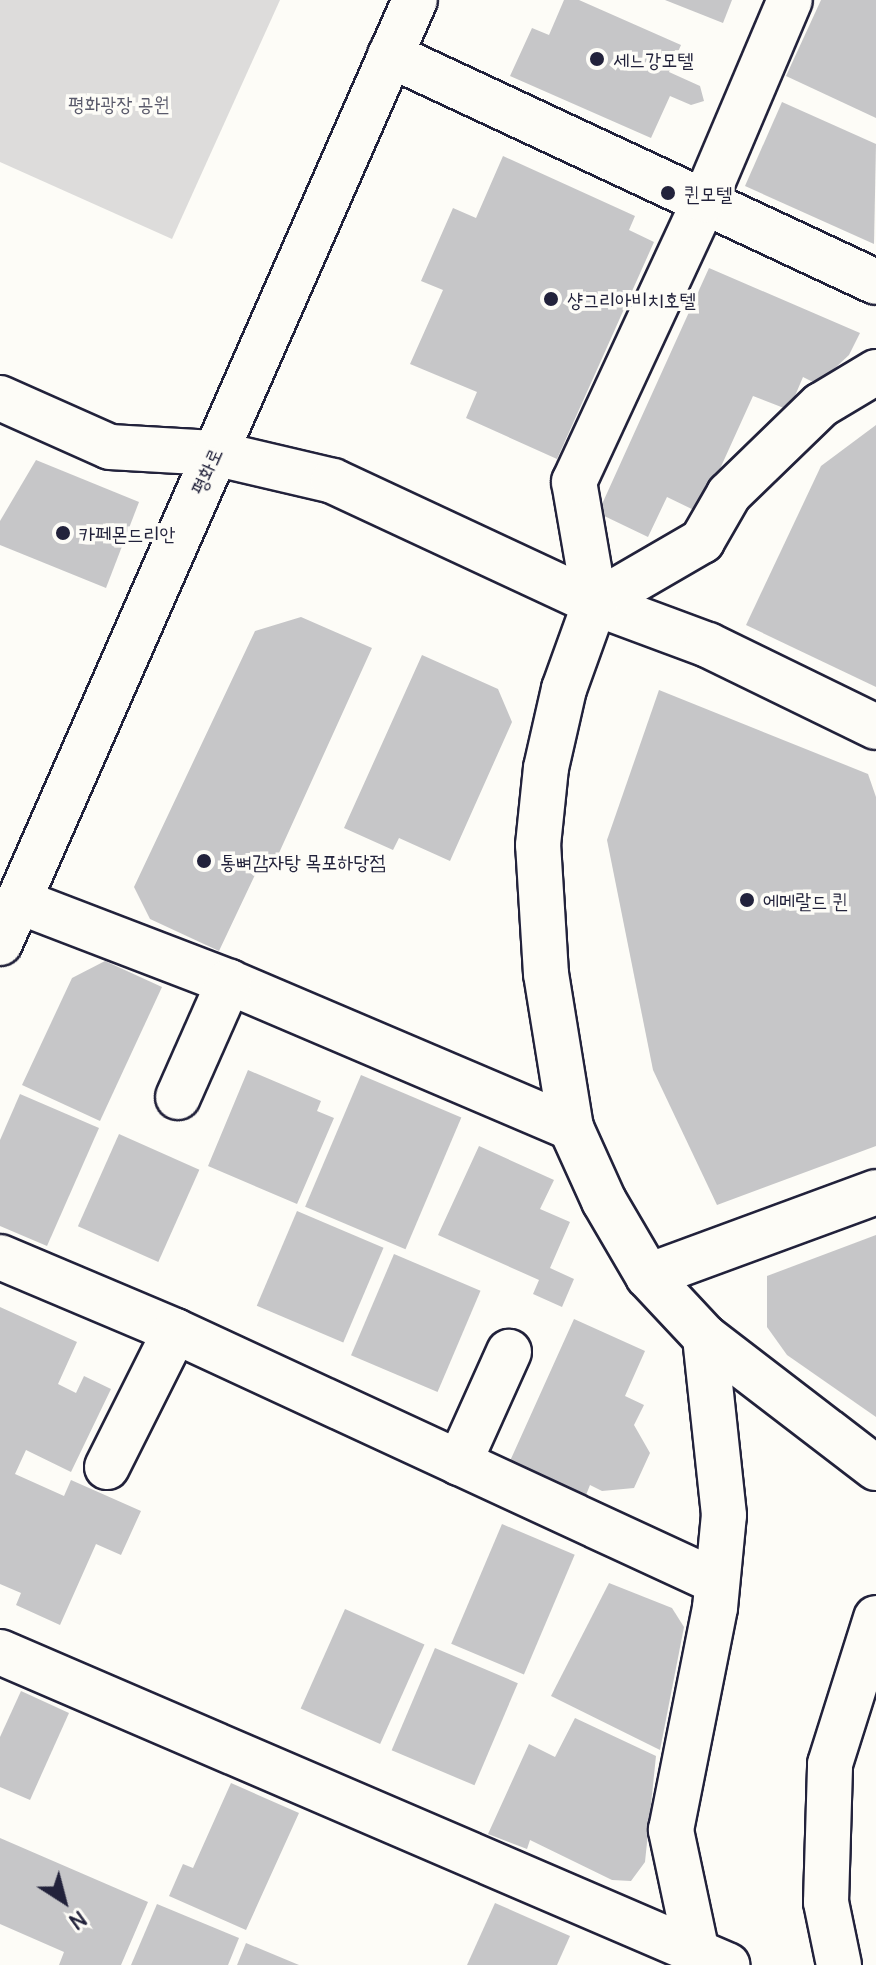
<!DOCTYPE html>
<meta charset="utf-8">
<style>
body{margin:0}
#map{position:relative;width:876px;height:1965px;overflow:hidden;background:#fdfcf7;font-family:Delius,"Poor Story",sans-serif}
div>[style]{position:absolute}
.green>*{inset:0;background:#dddcdb}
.building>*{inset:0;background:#c6c6c8;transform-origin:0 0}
.roads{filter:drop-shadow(2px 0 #22223b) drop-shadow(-2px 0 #22223b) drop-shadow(0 2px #22223b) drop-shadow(0 -2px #22223b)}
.minor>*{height:44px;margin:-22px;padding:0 22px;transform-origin:22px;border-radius:22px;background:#fdfcf7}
.dots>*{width:22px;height:22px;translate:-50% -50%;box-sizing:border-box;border:4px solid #fdfcf7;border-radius:50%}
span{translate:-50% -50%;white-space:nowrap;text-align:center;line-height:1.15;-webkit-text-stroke:7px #fdfcf7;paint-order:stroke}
.poi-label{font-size:20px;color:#22223b}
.left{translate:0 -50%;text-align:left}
.park-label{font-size:20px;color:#5a5a6b}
.street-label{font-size:20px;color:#22223b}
.north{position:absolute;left:24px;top:1861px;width:80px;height:80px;-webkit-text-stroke:6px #fdfcf7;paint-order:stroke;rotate:144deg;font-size:22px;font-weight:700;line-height:32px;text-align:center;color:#22223b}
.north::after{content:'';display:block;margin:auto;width:28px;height:36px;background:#22223b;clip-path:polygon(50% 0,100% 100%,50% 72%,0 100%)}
</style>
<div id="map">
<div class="green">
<i style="clip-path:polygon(0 0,280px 0,172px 239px,0 162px)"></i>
</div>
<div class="building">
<i style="clip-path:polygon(564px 0,579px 0,681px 45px,669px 72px,700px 86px,704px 101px,691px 105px,670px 96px,651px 138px,510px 76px,532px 28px,549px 35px)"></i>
<i style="clip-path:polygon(665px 0,732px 0,723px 23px)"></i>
<i style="clip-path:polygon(821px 0,876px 0,876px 118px,786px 76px)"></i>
<i style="clip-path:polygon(782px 102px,876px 144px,874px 244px,745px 186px)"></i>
<i style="clip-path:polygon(503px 156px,635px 216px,629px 230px,654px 242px,557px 459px,466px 418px,477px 392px,410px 364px,443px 290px,421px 281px,453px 208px,476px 218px)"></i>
<i style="clip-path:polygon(709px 268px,860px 333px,849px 355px,834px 369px,815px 383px,803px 377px,789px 410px,753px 396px,700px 513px,667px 497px,648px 537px,598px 513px)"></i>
<i style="clip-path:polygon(876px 425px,876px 687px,746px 625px,821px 466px)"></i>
<i style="clip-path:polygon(36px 460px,139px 502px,106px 588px,0 545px,0 521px)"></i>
<i style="clip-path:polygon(301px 617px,372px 648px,274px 864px,263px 858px,219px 951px,150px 919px,134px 887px,255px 631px)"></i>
<i style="clip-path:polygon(422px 655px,498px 689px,512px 722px,450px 861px,399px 838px,393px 850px,344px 828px)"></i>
<i style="clip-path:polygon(659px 690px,868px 774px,876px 797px,876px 1146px,717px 1205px,653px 1070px,607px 840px)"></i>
<i style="clip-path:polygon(105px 961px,162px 987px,100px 1121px,22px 1085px,72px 978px)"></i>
<i style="clip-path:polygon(248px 1070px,321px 1101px,317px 1111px,334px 1118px,297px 1204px,208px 1166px)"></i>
<i style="left:361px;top:1075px;width:109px;height:143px;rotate:23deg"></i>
<i style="clip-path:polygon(20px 1094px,99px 1128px,47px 1246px,0 1226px,0 1140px)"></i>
<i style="left:119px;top:1134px;width:88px;height:101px;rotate:24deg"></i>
<i style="clip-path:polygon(479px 1146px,554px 1180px,540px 1209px,570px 1222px,550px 1268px,574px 1279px,562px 1307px,533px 1294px,539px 1280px,438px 1235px)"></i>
<i style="left:297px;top:1211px;width:94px;height:103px;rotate:23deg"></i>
<i style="clip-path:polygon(876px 1235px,876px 1417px,787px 1355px,767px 1327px,767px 1276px)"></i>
<i style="left:394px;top:1254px;width:94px;height:110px;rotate:23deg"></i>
<i style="clip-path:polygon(0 1307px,77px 1342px,58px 1384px,76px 1393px,84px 1376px,111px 1389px,71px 1472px,26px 1450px,15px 1474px,64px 1496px,71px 1480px,141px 1511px,121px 1555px,96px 1544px,60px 1625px,16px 1605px,21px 1593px,0 1584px)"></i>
<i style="clip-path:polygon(574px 1319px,645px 1351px,625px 1396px,644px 1405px,634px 1425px,650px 1453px,634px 1488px,602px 1491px,590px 1485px,586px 1495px,510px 1461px)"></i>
<i style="left:502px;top:1524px;width:79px;height:130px;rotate:23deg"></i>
<i style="clip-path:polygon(609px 1583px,672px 1608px,684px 1627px,660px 1750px,551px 1696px)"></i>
<i style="left:345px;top:1609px;width:87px;height:109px;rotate:24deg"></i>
<i style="left:435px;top:1648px;width:90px;height:111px;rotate:23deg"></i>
<i style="clip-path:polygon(21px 1691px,69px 1713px,30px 1800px,0 1787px,0 1737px)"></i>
<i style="clip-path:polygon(575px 1718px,656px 1756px,645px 1862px,631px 1881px,612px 1880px,530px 1840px,527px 1849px,488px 1834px,529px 1744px,555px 1757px)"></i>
<i style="clip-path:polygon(231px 1783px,299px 1813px,246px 1930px,169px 1896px,183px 1864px,193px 1868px)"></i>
<i style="clip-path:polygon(0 1838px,148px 1902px,121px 1965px,59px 1965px,64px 1952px,0 1924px)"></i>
<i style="clip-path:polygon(495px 1903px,570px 1936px,557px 1965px,467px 1965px)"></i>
<i style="clip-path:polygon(157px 1904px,239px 1938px,228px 1965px,131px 1965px)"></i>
<i style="clip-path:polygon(246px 1943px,299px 1965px,237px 1965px)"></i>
</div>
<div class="roads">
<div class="minor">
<i style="left:390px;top:55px;width:536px;rotate:25.04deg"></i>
<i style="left:0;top:398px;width:120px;rotate:24deg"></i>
<i style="left:110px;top:447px;width:104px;rotate:3.3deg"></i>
<i style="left:214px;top:453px;width:122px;rotate:13.2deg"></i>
<i style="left:333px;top:481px;width:289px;rotate:25deg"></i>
<i style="left:595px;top:603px;width:121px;rotate:20.4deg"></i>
<i style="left:708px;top:645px;width:187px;rotate:26deg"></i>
<i style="left:595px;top:603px;width:124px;rotate:-30.1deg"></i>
<i style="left:702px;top:541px;width:54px;rotate:-60.1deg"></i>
<i style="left:729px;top:494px;width:128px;rotate:-44.1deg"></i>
<i style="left:821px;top:405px;width:64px;rotate:-31deg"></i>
<i style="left:18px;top:901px;width:226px;rotate:21deg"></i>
<i style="left:229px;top:982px;width:372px;rotate:23.1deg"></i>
<i style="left:0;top:943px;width:1030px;rotate:-66.25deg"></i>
<i style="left:178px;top:1097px;width:126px;rotate:-66.1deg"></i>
<i style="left:0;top:1257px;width:190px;rotate:22.9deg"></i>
<i style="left:175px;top:1331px;width:597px;rotate:24.85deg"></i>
<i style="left:648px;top:1276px;width:243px;rotate:-20.2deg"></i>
<i style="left:705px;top:1337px;width:215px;rotate:37.5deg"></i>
<i style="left:459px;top:1463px;width:122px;rotate:-65.8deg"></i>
<i style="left:107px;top:1467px;width:152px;rotate:-63.4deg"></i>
<i style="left:0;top:1652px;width:792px;rotate:23.29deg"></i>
<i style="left:696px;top:1948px;width:121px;rotate:-102deg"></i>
<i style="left:671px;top:1830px;width:226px;rotate:-78.8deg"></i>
<i style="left:715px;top:1608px;width:93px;rotate:-84.5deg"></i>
<i style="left:724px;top:1515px;width:179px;rotate:-96.1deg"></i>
<i style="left:705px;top:1337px;width:83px;rotate:-133.1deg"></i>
<i style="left:648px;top:1276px;width:87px;rotate:-120.4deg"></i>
<i style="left:604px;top:1201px;width:80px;rotate:-114.3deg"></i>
<i style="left:571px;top:1128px;width:156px;rotate:-99.2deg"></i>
<i style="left:546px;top:974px;width:129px;rotate:-93.5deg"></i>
<i style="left:538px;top:845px;width:77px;rotate:-84.1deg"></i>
<i style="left:546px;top:768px;width:81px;rotate:-77.2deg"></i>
<i style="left:564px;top:689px;width:91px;rotate:-70.2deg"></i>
<i style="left:595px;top:603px;width:123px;rotate:-99.8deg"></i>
<i style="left:574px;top:482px;width:311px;rotate:-65.1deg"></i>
<i style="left:705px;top:200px;width:217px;rotate:-67deg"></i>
<i style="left:839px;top:1965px;width:64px;rotate:-101.7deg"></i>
<i style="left:826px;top:1902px;width:138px;rotate:-88.3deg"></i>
<i style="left:830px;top:1764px;width:153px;rotate:-72.5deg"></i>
</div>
</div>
<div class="dots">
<i style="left:597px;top:59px;background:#22223b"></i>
<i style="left:668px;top:193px;background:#22223b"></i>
<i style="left:551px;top:299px;background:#22223b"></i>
<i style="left:63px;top:533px;background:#22223b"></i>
<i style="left:204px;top:861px;background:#22223b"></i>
<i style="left:747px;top:900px;background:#22223b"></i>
</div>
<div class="poi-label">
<span class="left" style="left:613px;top:59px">세느강모텔</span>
<span class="left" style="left:684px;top:193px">퀸모텔</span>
<span class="left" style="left:567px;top:299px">샹그리아비치호텔</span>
<span class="left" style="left:79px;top:533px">카페몬드리안</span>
<span class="left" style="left:220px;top:861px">통뼈감자탕 목포하당점</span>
<span class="left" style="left:763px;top:900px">에메랄드 퀸</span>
</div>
<div class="park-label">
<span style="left:119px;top:103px">평화광장 공원</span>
</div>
<div class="street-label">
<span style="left:206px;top:471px;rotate:-66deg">평화로</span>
</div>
<div class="north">N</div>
</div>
